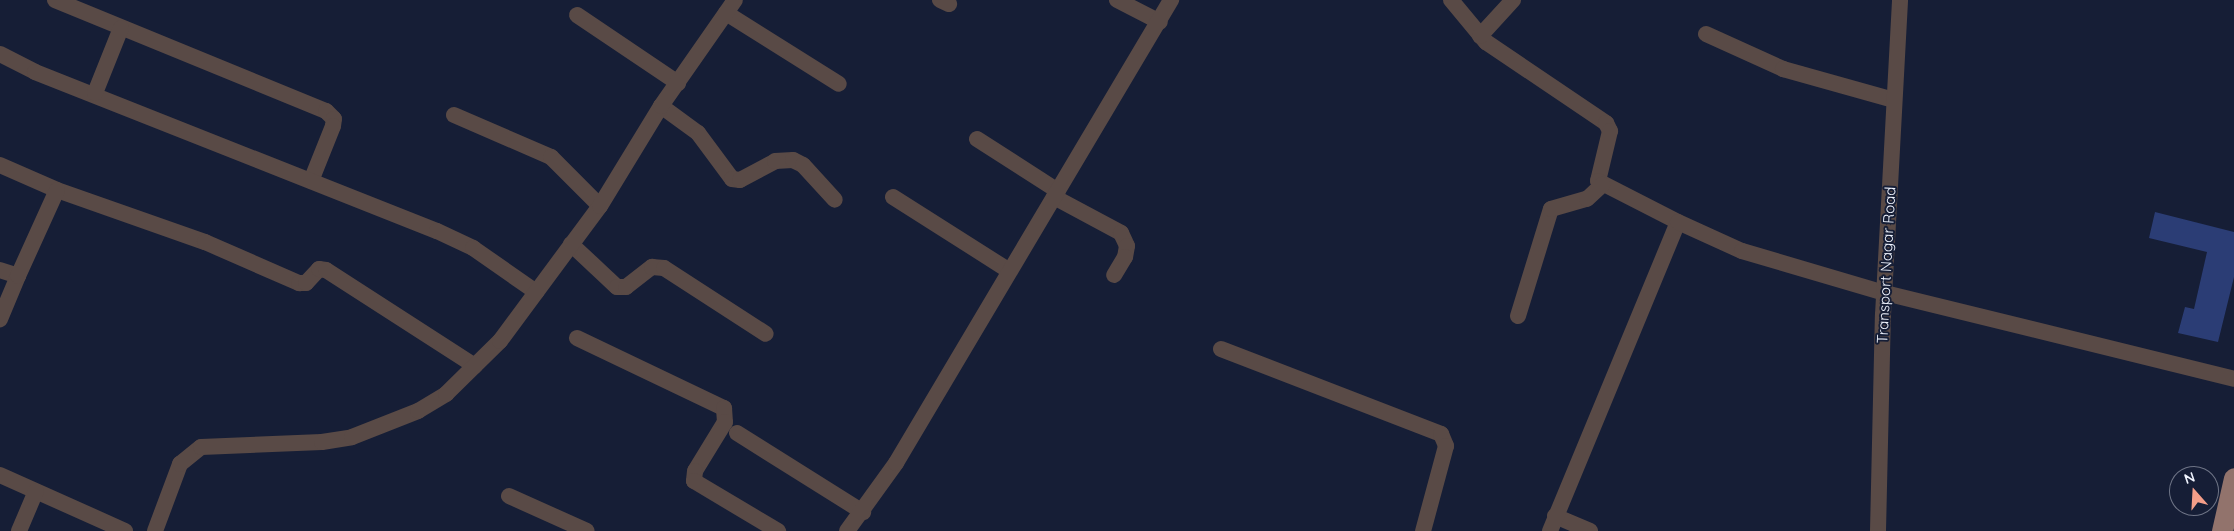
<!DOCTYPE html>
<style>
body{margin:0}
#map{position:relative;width:2234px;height:531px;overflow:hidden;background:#161e36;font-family:Quicksand,sans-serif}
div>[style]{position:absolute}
.building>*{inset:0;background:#2b3d75}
.minor>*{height:16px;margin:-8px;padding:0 8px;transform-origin:8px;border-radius:8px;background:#594a46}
.major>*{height:21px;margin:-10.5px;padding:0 10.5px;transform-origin:10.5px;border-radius:10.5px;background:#92736c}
span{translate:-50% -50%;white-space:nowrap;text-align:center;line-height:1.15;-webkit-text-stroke:4px #161e36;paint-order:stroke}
.street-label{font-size:15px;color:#f1f5ff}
.north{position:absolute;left:2169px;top:466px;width:50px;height:50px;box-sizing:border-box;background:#161e36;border:1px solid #6e7486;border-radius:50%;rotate:341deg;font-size:14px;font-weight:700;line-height:20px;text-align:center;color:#f1f5ff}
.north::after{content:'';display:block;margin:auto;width:18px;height:22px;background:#f49e89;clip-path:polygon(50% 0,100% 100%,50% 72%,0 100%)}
</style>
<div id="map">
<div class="building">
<i style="clip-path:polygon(2155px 212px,2234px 232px,2234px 277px,2218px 342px,2178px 333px,2185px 307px,2194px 309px,2207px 252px,2149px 238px)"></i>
</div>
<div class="minor">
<i style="left:55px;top:0;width:293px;rotate:22.3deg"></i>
<i style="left:326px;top:111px;width:11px;rotate:45deg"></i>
<i style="left:334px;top:119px;width:7px;rotate:98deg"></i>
<i style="left:333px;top:126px;width:59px;rotate:111.8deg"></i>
<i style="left:940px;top:0;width:10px;rotate:24deg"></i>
<i style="left:1117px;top:0;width:48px;rotate:27.1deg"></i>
<i style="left:1451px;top:0;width:55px;rotate:50.2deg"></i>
<i style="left:1486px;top:42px;width:145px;rotate:34deg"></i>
<i style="left:1606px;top:123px;width:9px;rotate:63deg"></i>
<i style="left:1610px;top:131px;width:51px;rotate:103.5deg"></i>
<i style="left:1598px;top:181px;width:90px;rotate:27.1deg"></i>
<i style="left:726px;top:13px;width:133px;rotate:32.1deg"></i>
<i style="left:577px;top:15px;width:122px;rotate:34deg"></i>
<i style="left:1706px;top:34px;width:85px;rotate:24.4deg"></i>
<i style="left:1783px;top:69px;width:115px;rotate:15.6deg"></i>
<i style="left:1480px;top:36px;width:49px;rotate:-47.5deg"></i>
<i style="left:0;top:54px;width:39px;rotate:27deg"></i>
<i style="left:35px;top:72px;width:432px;rotate:21.6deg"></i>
<i style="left:437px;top:231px;width:40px;rotate:25deg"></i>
<i style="left:473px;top:248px;width:77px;rotate:34.9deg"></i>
<i style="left:95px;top:93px;width:70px;rotate:-68.2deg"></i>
<i style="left:661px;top:106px;width:46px;rotate:36.1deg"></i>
<i style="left:698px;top:133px;width:57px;rotate:53.5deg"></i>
<i style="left:732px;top:179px;width:8px;rotate:7deg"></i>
<i style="left:740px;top:180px;width:40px;rotate:-28deg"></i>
<i style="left:775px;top:161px;width:18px;rotate:-3deg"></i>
<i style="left:793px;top:160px;width:11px;rotate:27deg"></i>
<i style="left:803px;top:165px;width:47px;rotate:47.6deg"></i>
<i style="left:454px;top:115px;width:106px;rotate:23.4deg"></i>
<i style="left:551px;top:157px;width:69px;rotate:45deg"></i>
<i style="left:977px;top:139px;width:96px;rotate:32.7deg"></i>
<i style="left:0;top:165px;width:62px;rotate:23.7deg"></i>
<i style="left:57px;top:190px;width:157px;rotate:19.4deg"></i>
<i style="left:205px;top:242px;width:103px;rotate:23.6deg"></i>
<i style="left:299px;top:283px;width:7px"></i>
<i style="left:306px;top:283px;width:19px;rotate:-47deg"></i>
<i style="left:319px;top:269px;width:7px;rotate:8deg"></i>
<i style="left:326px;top:270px;width:177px;rotate:32.8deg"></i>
<i style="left:893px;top:197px;width:136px;rotate:32.4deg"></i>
<i style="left:1054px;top:197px;width:76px;rotate:28.2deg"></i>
<i style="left:1121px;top:233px;width:14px;rotate:65deg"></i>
<i style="left:1127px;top:246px;width:11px;rotate:100deg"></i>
<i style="left:1125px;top:257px;width:21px;rotate:121deg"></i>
<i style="left:571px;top:244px;width:63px;rotate:43.1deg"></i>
<i style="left:617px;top:287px;width:9px"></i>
<i style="left:626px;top:287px;width:33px;rotate:-38deg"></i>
<i style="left:652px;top:267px;width:12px;rotate:5deg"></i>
<i style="left:664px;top:268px;width:121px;rotate:32.9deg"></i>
<i style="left:0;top:270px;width:19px;rotate:18deg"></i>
<i style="left:18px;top:276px;width:47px;rotate:112.7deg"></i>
<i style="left:18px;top:276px;width:94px;rotate:-65.6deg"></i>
<i style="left:1518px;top:316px;width:112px;rotate:-72.9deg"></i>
<i style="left:1551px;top:209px;width:37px;rotate:-16deg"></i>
<i style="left:1587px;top:199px;width:21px;rotate:-43deg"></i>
<i style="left:577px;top:338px;width:163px;rotate:25.5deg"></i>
<i style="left:724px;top:408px;width:14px;rotate:86deg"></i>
<i style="left:725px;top:422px;width:57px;rotate:121.5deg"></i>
<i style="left:695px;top:471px;width:10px;rotate:96deg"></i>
<i style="left:694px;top:481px;width:98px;rotate:30.8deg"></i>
<i style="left:1221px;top:349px;width:236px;rotate:21.1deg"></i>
<i style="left:1441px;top:434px;width:13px;rotate:67deg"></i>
<i style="left:1446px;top:446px;width:88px;rotate:105.1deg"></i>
<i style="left:737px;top:433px;width:149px;rotate:32.1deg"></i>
<i style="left:0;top:475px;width:137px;rotate:24.1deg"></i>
<i style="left:509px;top:496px;width:85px;rotate:24.2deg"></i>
<i style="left:1555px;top:516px;width:38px;rotate:23deg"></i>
<i style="left:19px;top:531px;width:43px;rotate:-67deg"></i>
<i style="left:155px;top:531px;width:72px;rotate:-69.5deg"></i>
<i style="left:180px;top:464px;width:27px;rotate:-39deg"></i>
<i style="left:201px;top:447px;width:121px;rotate:-2.4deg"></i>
<i style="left:322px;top:442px;width:30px;rotate:-9deg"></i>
<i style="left:352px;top:437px;width:71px;rotate:-21.5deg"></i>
<i style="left:418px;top:411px;width:33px;rotate:-31deg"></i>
<i style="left:446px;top:394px;width:76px;rotate:-44.5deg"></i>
<i style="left:500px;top:341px;width:168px;rotate:-53.5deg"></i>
<i style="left:600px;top:206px;width:117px;rotate:-58.6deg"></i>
<i style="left:661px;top:106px;width:129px;rotate:-55.1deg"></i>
<i style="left:847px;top:531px;width:84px;rotate:-54.2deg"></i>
<i style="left:896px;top:463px;width:539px;rotate:-59.29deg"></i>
<i style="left:1550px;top:531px;width:334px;rotate:-67.5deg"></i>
<i style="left:1678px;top:222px;width:70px;rotate:24.4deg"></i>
<i style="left:1742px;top:251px;width:149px;rotate:16.4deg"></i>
<i style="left:1885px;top:293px;width:359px;rotate:13.8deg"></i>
<i style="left:1878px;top:531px;width:216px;rotate:-88.7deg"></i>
<i style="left:1883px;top:315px;width:315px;rotate:-86.9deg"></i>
</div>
<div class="major">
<i style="left:2222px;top:531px;width:54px;rotate:-77.2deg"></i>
</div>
<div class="street-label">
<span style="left:1886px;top:265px;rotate:-87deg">Transport Nagar Road</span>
</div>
<div class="north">N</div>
</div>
